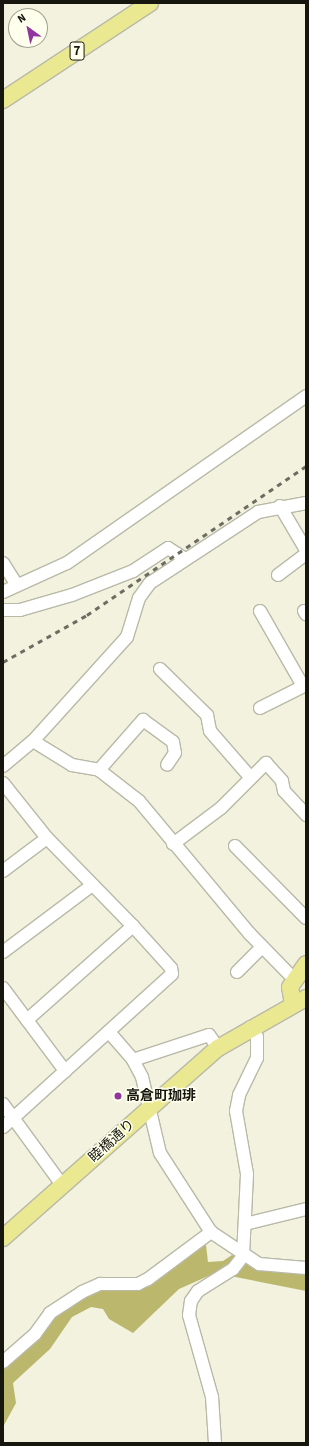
<!DOCTYPE html>
<meta charset="utf-8">
<style>
body{margin:0}
#map{position:relative;width:309px;height:1446px;overflow:hidden;background:#f2f2df;font-family:"Source Sans 3","Noto Sans JP",sans-serif}
div>[style]{position:absolute}
.forest>*{inset:0;background:#bbb86e}
.roads{filter:drop-shadow(1px 0 #b9b9a8) drop-shadow(-1px 0 #b9b9a8) drop-shadow(0 1px #b9b9a8) drop-shadow(0 -1px #b9b9a8)}
.minor>*{height:12px;margin:-6px;padding:0 6px;transform-origin:6px;border-radius:6px;background:#fff}
.major>*{height:16px;margin:-8px;padding:0 8px;transform-origin:8px;border-radius:8px;background:#ebe892}
.rail>*{height:3px;margin-top:-1.5px;transform-origin:0;background:repeating-linear-gradient(90deg,#6c6c61 0 5px,transparent 0 10px)}
.dots>*{width:11px;height:11px;translate:-50% -50%;box-sizing:border-box;border:2px solid #ffffed;border-radius:50%}
span{translate:-50% -50%;white-space:nowrap;text-align:center;line-height:1.15;-webkit-text-stroke:3px #ffffed;paint-order:stroke}
.shield-label span{padding:1px 3px;background:#ffffed;border:1px solid;border-radius:3px;-webkit-text-stroke-width:0}
.shield-label{font-size:13px;color:#16160f;font-weight:700}
.poi-label{font-size:14px;color:#16160f;font-weight:700}
.left{translate:0 -50%;text-align:left}
.street-label{font-size:14px;color:#16160f}
.frame{position:absolute;inset:0;border:4px solid #16160f;pointer-events:none}
.north{position:absolute;left:8px;top:8px;width:40px;height:40px;box-sizing:border-box;background:#ffffed;border:1px solid #a2a294;border-radius:50%;rotate:327deg;font-size:11px;font-weight:700;line-height:16px;text-align:center;color:#16160f}
.north::after{content:'';display:block;margin:auto;width:14px;height:18px;background:#91359f;clip-path:polygon(50% 0,100% 100%,50% 72%,0 100%)}
</style>
<div id="map">
<div class="forest">
<i style="clip-path:polygon(206px 1245px,208px 1262px,223px 1261px,232px 1255px,271px 1269px,306px 1273px,306px 1291px,215px 1273px,179px 1289px,133px 1333px,109px 1319px,103px 1309px,91px 1307px,72px 1317px,50px 1349px,13px 1383px,16px 1403px,3px 1427px,3px 1364px,52px 1318px,92px 1288px,147px 1284px,192px 1248px)"></i>
</div>
<div class="roads">
<div class="minor">
<i style="left:280px;top:506px;width:51px;rotate:59.4deg"></i>
<i style="left:3px;top:563px;width:26px;rotate:58deg"></i>
<i style="left:278px;top:575px;width:35px;rotate:-37deg"></i>
<i style="left:3px;top:592px;width:70px;rotate:-24.4deg"></i>
<i style="left:67px;top:563px;width:292px;rotate:-34.9deg"></i>
<i style="left:3px;top:610px;width:17px"></i>
<i style="left:20px;top:610px;width:54px;rotate:-16.1deg"></i>
<i style="left:72px;top:595px;width:66px;rotate:-21.5deg"></i>
<i style="left:133px;top:571px;width:42px;rotate:-33.3deg"></i>
<i style="left:168px;top:548px;width:20px;rotate:33deg"></i>
<i style="left:260px;top:611px;width:86px;rotate:60.2deg"></i>
<i style="left:304px;top:611px;width:4px;rotate:56deg"></i>
<i style="left:160px;top:669px;width:66px;rotate:44.4deg"></i>
<i style="left:207px;top:715px;width:16px;rotate:79deg"></i>
<i style="left:210px;top:731px;width:62px;rotate:48.9deg"></i>
<i style="left:260px;top:708px;width:51px;rotate:-26.6deg"></i>
<i style="left:33px;top:741px;width:46px;rotate:31.6deg"></i>
<i style="left:72px;top:765px;width:27px;rotate:10deg"></i>
<i style="left:99px;top:770px;width:51px;rotate:37.8deg"></i>
<i style="left:139px;top:801px;width:173px;rotate:50.2deg"></i>
<i style="left:250px;top:934px;width:62px;rotate:45.7deg"></i>
<i style="left:3px;top:766px;width:39px;rotate:-40deg"></i>
<i style="left:33px;top:741px;width:140px;rotate:-47.9deg"></i>
<i style="left:127px;top:637px;width:41px;rotate:-72.9deg"></i>
<i style="left:139px;top:598px;width:19px;rotate:-54deg"></i>
<i style="left:150px;top:583px;width:129px;rotate:-33.3deg"></i>
<i style="left:258px;top:512px;width:49px;rotate:-10.6deg"></i>
<i style="left:99px;top:770px;width:67px;rotate:-48.7deg"></i>
<i style="left:143px;top:720px;width:37px;rotate:36deg"></i>
<i style="left:173px;top:742px;width:11px;rotate:80deg"></i>
<i style="left:175px;top:753px;width:14px;rotate:124deg"></i>
<i style="left:3px;top:783px;width:70px;rotate:51.3deg"></i>
<i style="left:47px;top:838px;width:123px;rotate:45.7deg"></i>
<i style="left:133px;top:926px;width:57px;rotate:47.9deg"></i>
<i style="left:171px;top:968px;width:6px;rotate:81deg"></i>
<i style="left:172px;top:974px;width:228px;rotate:137.8deg"></i>
<i style="left:173px;top:844px;width:60px;rotate:-36.9deg"></i>
<i style="left:221px;top:808px;width:64px;rotate:-45deg"></i>
<i style="left:266px;top:763px;width:24px;rotate:48deg"></i>
<i style="left:282px;top:781px;width:10px;rotate:79deg"></i>
<i style="left:284px;top:791px;width:33px;rotate:47deg"></i>
<i style="left:235px;top:846px;width:101px;rotate:45.4deg"></i>
<i style="left:3px;top:871px;width:55px;rotate:-36.9deg"></i>
<i style="left:3px;top:952px;width:110px;rotate:-36.9deg"></i>
<i style="left:237px;top:972px;width:35px;rotate:-45deg"></i>
<i style="left:3px;top:988px;width:104px;rotate:53.2deg"></i>
<i style="left:27px;top:1020px;width:142px;rotate:-41.6deg"></i>
<i style="left:109px;top:1032px;width:37px;rotate:49deg"></i>
<i style="left:133px;top:1060px;width:19px;rotate:62deg"></i>
<i style="left:142px;top:1077px;width:78px;rotate:76.7deg"></i>
<i style="left:160px;top:1153px;width:94px;rotate:57.2deg"></i>
<i style="left:211px;top:1232px;width:58px;rotate:33.7deg"></i>
<i style="left:259px;top:1264px;width:47px;rotate:4.9deg"></i>
<i style="left:133px;top:1060px;width:80px;rotate:-18.2deg"></i>
<i style="left:209px;top:1035px;width:16px;rotate:55deg"></i>
<i style="left:3px;top:1104px;width:100px;rotate:53.9deg"></i>
<i style="left:245px;top:1224px;width:63px;rotate:-13.8deg"></i>
<i style="left:3px;top:1362px;width:43px;rotate:-41.2deg"></i>
<i style="left:35px;top:1334px;width:26px;rotate:-54deg"></i>
<i style="left:50px;top:1313px;width:38px;rotate:-33deg"></i>
<i style="left:82px;top:1292px;width:20px;rotate:-24deg"></i>
<i style="left:100px;top:1284px;width:38px"></i>
<i style="left:138px;top:1284px;width:11px;rotate:-27deg"></i>
<i style="left:148px;top:1279px;width:79px;rotate:-36.7deg"></i>
<i style="left:215px;top:1443px;width:46px;rotate:-93.7deg"></i>
<i style="left:212px;top:1397px;width:85px;rotate:-105.7deg"></i>
<i style="left:189px;top:1315px;width:14px;rotate:-82deg"></i>
<i style="left:191px;top:1301px;width:12px;rotate:-55deg"></i>
<i style="left:198px;top:1291px;width:41px;rotate:-32.2deg"></i>
<i style="left:233px;top:1269px;width:16px;rotate:-52deg"></i>
<i style="left:243px;top:1256px;width:82px;rotate:-87.2deg"></i>
<i style="left:247px;top:1174px;width:64px;rotate:-99.9deg"></i>
<i style="left:236px;top:1111px;width:16px;rotate:-79deg"></i>
<i style="left:239px;top:1095px;width:41px;rotate:-64.1deg"></i>
<i style="left:257px;top:1058px;width:21px;rotate:-90deg"></i>
<i style="left:257px;top:1037px;width:12px;rotate:-125deg"></i>
</div>
<div class="major">
<i style="left:3px;top:100px;width:176px;rotate:-33.4deg"></i>
<i style="left:293px;top:1004px;width:17px;rotate:-100deg"></i>
<i style="left:290px;top:987px;width:28px;rotate:-55deg"></i>
<i style="left:3px;top:1238px;width:287px;rotate:-41.5deg"></i>
<i style="left:218px;top:1048px;width:101px;rotate:-29.6deg"></i>
</div>
</div>
<div class="rail">
<i style="left:3px;top:662px;width:96px;rotate:-29.2deg"></i>
<i style="left:87px;top:615px;width:265px;rotate:-34.2deg"></i>
</div>
<div class="dots">
<i style="left:118px;top:1096px;background:#91359f"></i>
</div>
<div class="shield-label">
<span style="left:77px;top:51px">7</span>
</div>
<div class="poi-label">
<span class="left" style="left:126px;top:1096px">高倉町珈琲</span>
</div>
<div class="street-label">
<span style="left:112px;top:1141px;rotate:-42deg">睦橋通り</span>
</div>
<div class="frame"></div>
<div class="north">N</div>
</div>
